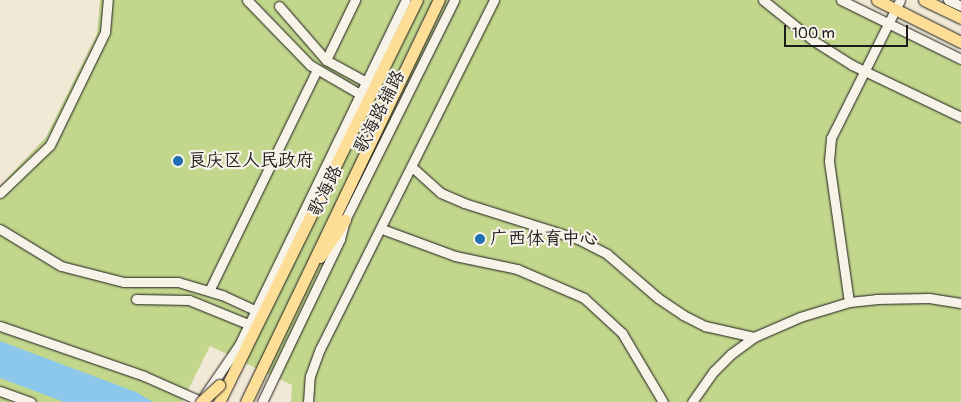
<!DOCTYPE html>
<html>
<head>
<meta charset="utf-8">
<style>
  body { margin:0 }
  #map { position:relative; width:961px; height:402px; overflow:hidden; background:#f2e8d6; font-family:Pangolin,"LXGW WenKai TC",sans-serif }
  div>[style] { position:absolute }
  .green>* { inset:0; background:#c2d68c }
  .water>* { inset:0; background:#8cc7ec }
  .roads { filter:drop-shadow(0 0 1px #1c1c1c) drop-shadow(0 0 1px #1c1c1c) }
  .minor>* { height:9px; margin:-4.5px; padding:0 4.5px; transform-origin:4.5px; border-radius:4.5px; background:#f7f3e8 }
  .major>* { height:11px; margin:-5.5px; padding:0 5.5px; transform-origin:5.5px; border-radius:5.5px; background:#fcde96 }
  .bridges { filter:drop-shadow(0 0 1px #1c1c1c) drop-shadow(0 0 1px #1c1c1c) }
  .major-bridge>* { height:11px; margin:-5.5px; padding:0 5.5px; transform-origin:5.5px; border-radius:5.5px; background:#fcde96 }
  .dots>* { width:14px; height:14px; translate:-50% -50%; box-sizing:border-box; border:2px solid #f7f3e8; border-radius:50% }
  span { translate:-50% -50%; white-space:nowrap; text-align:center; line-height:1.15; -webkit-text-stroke:4.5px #f7f3e8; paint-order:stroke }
  .street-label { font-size:18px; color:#1c1c1c }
  .poi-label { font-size:18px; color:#1c1c1c }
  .left { translate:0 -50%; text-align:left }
  .scale { position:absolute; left:784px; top:25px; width:124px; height:22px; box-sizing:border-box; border:2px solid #1c1c1c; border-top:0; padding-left:6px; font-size:15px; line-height:18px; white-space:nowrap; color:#1c1c1c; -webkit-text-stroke:4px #f7f3e8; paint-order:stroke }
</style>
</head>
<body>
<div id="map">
  <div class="green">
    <i style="clip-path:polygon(100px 0,836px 0,961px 65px,961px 402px,291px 402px,292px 385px,210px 346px,182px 402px,0 402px,0 186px,46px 137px,97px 34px)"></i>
  </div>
  <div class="water">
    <i style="clip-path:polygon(0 341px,136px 392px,153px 402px,64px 402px,0 378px)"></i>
  </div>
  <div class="roads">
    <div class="minor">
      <i style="left:247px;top:0;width:91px;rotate:45.9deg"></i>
      <i style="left:310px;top:65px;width:64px;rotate:30.2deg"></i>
      <i style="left:763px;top:0;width:65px;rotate:38.8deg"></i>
      <i style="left:814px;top:41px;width:45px;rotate:32.3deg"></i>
      <i style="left:852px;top:65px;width:121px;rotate:25.5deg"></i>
      <i style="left:841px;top:0;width:134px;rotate:26.2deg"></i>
      <i style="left:948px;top:0;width:14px;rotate:25deg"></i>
      <i style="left:279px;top:6px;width:72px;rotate:49deg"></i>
      <i style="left:326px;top:60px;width:50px;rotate:28.6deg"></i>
      <i style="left:326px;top:60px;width:67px;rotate:-64.2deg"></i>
      <i style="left:412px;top:167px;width:39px;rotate:42deg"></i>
      <i style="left:441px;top:193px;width:25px;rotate:23deg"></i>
      <i style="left:464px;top:203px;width:120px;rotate:17.5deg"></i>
      <i style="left:578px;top:239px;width:33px;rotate:27deg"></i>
      <i style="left:607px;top:254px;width:67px;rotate:40.8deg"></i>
      <i style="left:658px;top:298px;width:30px;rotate:34deg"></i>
      <i style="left:683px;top:315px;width:25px;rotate:27deg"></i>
      <i style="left:705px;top:326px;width:50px;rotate:12.7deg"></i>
      <i style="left:0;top:193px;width:69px;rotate:-43.8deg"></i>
      <i style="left:50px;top:145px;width:126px;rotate:-64deg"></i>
      <i style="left:105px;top:32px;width:32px;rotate:-85deg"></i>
      <i style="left:0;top:229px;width:71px;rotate:31.2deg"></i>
      <i style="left:61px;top:266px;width:65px;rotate:14.3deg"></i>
      <i style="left:124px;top:282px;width:54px"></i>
      <i style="left:178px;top:282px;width:46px;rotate:16.5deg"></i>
      <i style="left:222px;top:295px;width:43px;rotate:24.8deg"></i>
      <i style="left:382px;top:229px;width:78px;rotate:20.3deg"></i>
      <i style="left:455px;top:256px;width:63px;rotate:11.8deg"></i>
      <i style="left:517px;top:269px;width:73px;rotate:23.4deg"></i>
      <i style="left:584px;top:298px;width:52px;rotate:42.6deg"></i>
      <i style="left:622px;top:333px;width:80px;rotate:59.3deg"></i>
      <i style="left:209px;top:291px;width:246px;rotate:-64deg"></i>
      <i style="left:136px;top:299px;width:53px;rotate:1.1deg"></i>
      <i style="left:189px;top:300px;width:69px;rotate:22.1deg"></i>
      <i style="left:849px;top:302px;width:142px;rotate:-98.1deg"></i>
      <i style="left:829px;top:161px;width:23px;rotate:-85deg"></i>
      <i style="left:831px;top:138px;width:154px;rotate:-63.4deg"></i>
      <i style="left:0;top:326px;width:152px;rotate:19.1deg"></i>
      <i style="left:144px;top:376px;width:64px;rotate:23.8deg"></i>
      <i style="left:0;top:391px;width:33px;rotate:20deg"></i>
      <i style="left:204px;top:396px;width:62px;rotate:-55.5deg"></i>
      <i style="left:239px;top:345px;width:383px;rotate:-64.2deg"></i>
      <i style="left:262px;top:402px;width:181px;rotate:-64.4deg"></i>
      <i style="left:340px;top:239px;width:20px;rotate:-75deg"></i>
      <i style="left:345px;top:220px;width:246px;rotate:-63.6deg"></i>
      <i style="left:308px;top:402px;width:26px;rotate:-86deg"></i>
      <i style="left:310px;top:376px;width:29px;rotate:-70deg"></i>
      <i style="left:320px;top:349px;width:390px;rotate:-63.5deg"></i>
      <i style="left:692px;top:402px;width:38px;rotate:-55deg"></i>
      <i style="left:714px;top:371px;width:24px;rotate:-45deg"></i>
      <i style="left:731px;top:354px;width:29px;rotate:-36deg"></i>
      <i style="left:754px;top:337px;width:50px;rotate:-23.5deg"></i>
      <i style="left:800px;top:317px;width:51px;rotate:-17deg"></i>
      <i style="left:849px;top:302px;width:27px;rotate:-6deg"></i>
      <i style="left:876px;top:299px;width:53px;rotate:-1.1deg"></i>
      <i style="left:929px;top:298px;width:32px;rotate:9deg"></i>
    </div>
    <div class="major">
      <i style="left:877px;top:0;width:94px;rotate:26.6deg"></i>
      <i style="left:924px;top:0;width:41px;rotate:25.9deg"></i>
      <i style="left:320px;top:257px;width:45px;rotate:-56deg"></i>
      <i style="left:219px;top:402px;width:448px;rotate:-63.8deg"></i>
      <i style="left:246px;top:402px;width:446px;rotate:-64.4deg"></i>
    </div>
  </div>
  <div class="bridges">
    <div class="major-bridge">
      <i style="left:201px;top:402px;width:25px;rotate:-43deg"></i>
    </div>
  </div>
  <div class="dots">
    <i style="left:178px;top:161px;background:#1f6fb2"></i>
    <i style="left:480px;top:239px;background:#1f6fb2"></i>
  </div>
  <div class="street-label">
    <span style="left:380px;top:112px;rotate:-63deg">歌海路辅路</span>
    <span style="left:326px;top:191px;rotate:-64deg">歌海路</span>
  </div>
  <div class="poi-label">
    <span class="left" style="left:188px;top:161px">良庆区人民政府</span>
    <span class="left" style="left:490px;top:239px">广西体育中心</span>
  </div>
  <div class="scale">100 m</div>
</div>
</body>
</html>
